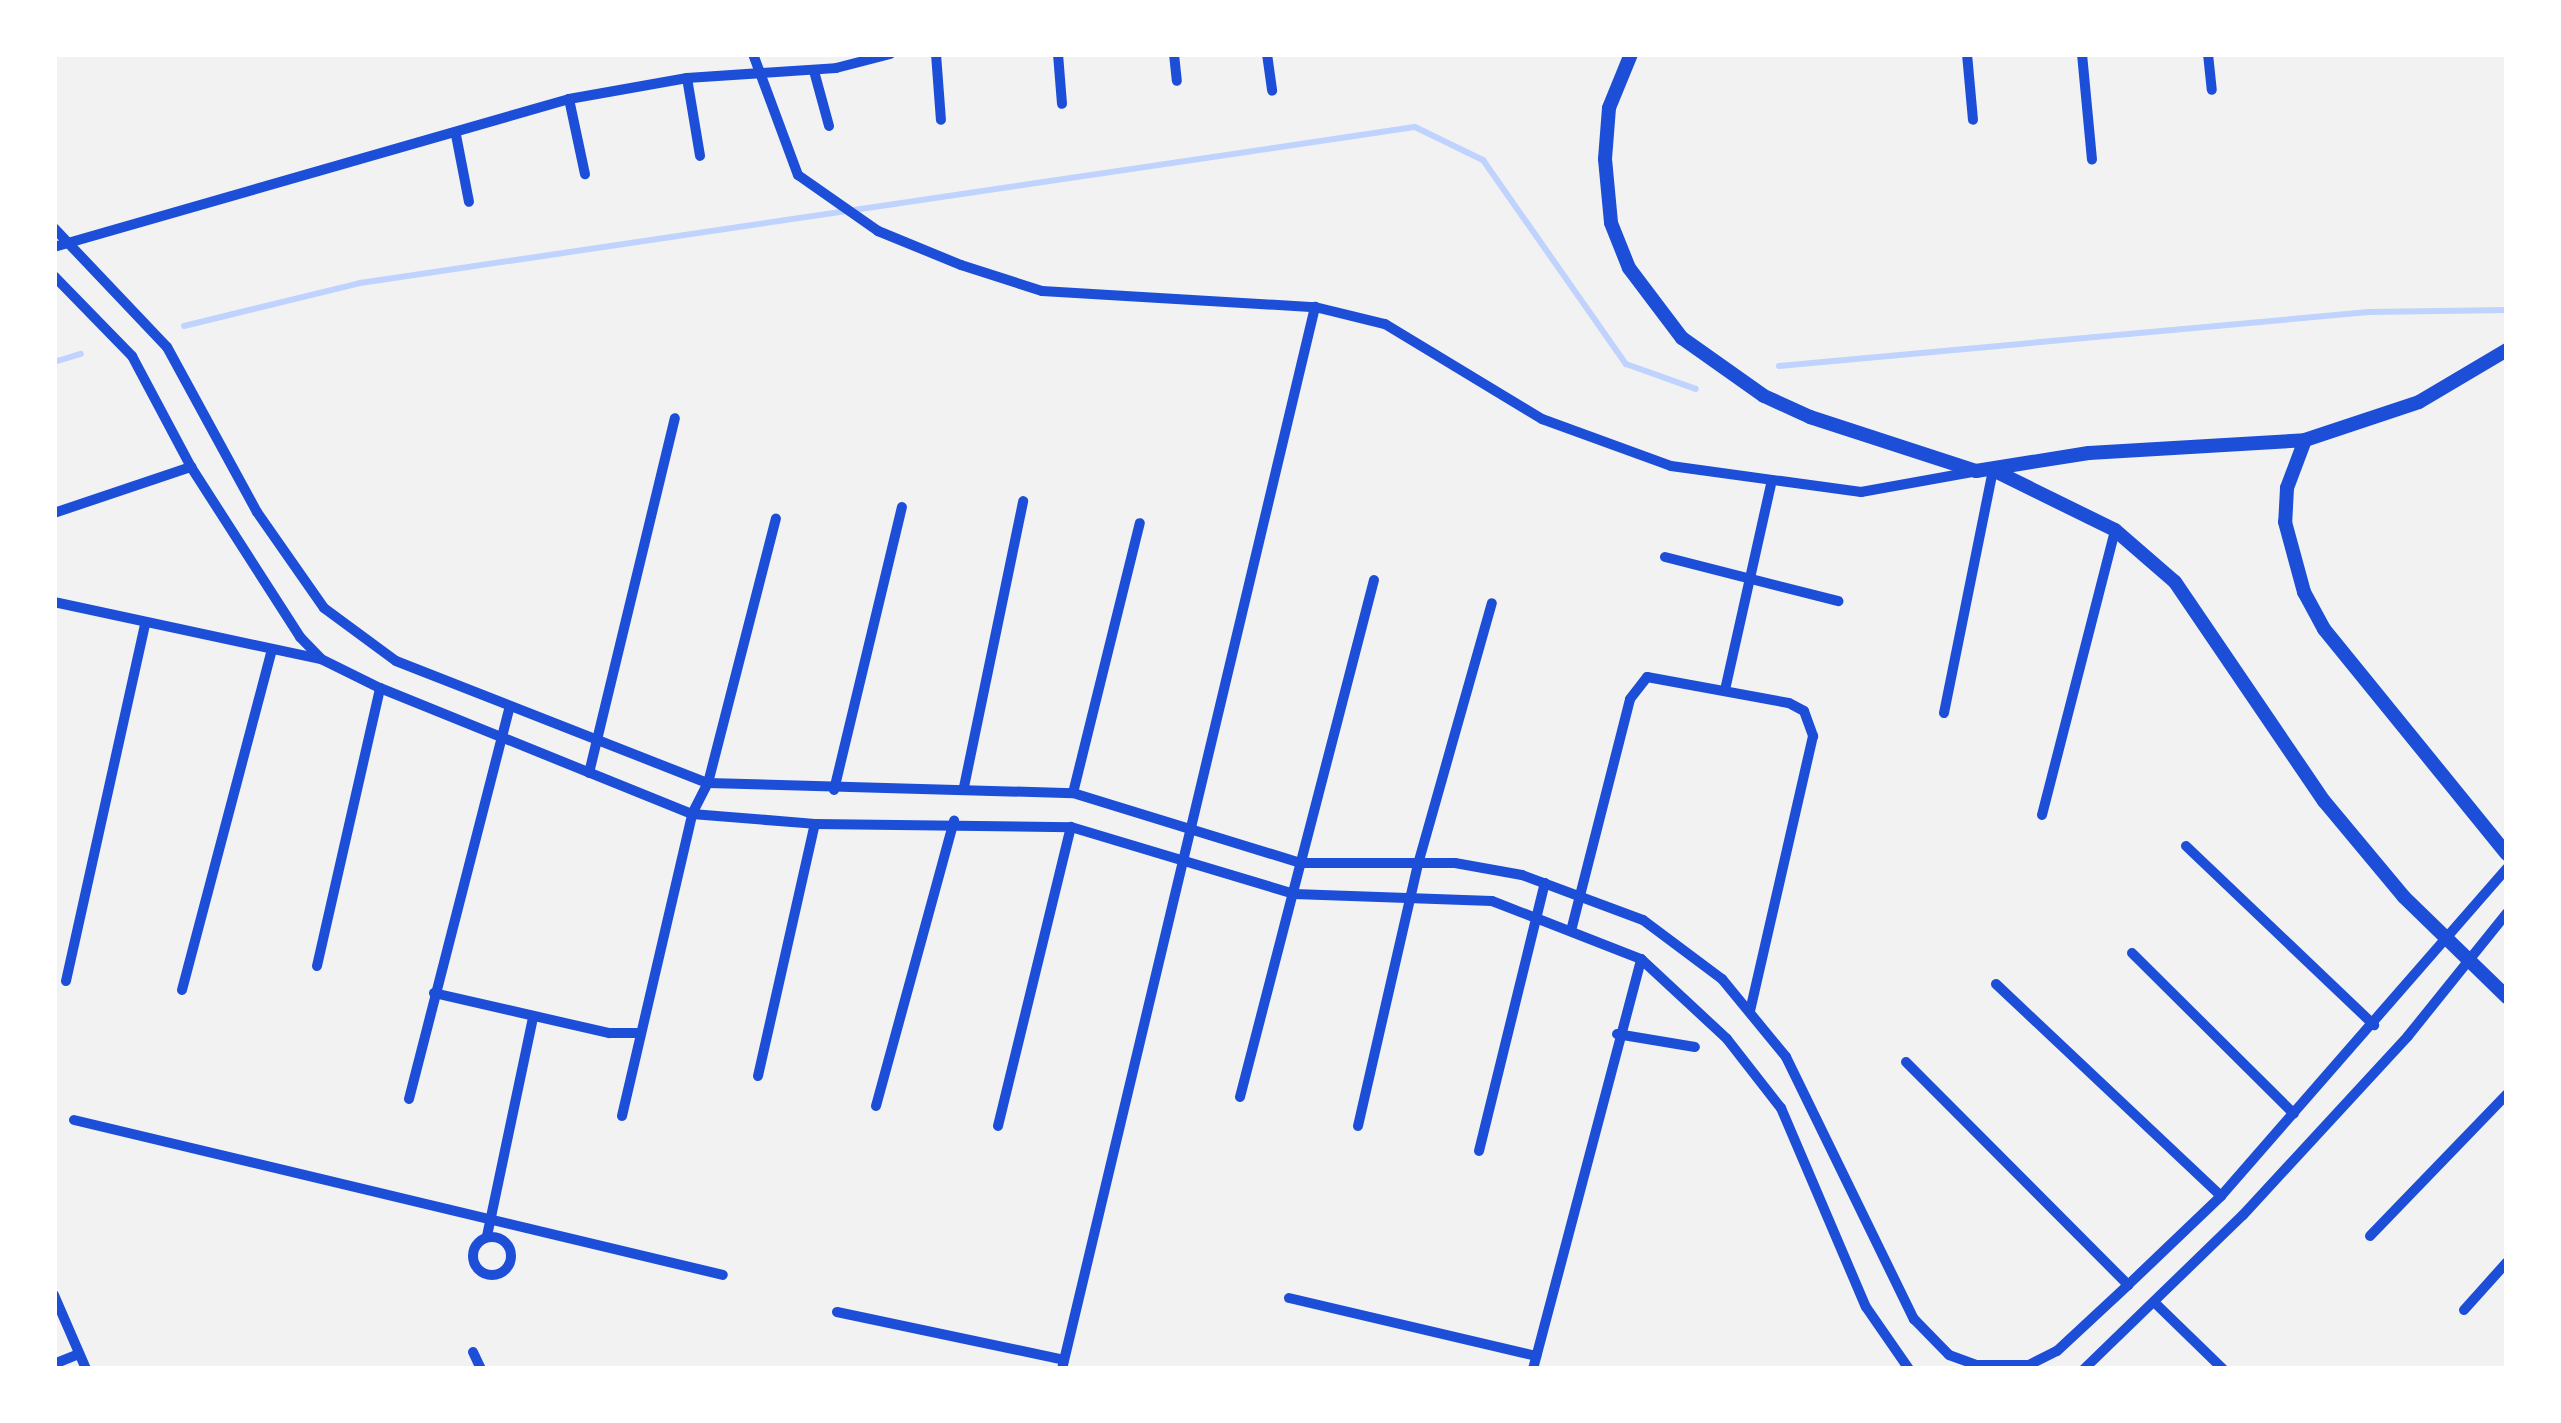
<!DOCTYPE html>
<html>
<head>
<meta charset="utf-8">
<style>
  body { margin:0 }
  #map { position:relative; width:2561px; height:1423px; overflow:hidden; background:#f2f2f2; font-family:"Crimson Pro",serif }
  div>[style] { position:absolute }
  .stream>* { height:6px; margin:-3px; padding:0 3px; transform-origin:3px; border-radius:3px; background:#bfd3fe }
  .path>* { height:3px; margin:-1.5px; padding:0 1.5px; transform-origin:1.5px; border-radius:1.5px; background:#1d4ed8 }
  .minor>* { height:10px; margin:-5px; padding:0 5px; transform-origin:5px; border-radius:5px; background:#1d4ed8 }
  .minor>.ring { margin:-5px; padding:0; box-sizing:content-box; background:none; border:10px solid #1d4ed8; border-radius:50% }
  .tertiary>* { height:14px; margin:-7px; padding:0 7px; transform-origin:7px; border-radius:7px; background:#1d4ed8 }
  span { translate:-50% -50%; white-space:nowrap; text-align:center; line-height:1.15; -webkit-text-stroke:12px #fff; paint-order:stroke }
  .frame { position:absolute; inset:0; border:57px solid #fff; pointer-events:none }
</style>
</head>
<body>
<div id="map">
  <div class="stream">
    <i style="left:184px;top:326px;width:181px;rotate:-13.7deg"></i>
    <i style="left:360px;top:283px;width:1066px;rotate:-8.41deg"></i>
    <i style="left:1415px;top:127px;width:76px;rotate:25.9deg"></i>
    <i style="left:1483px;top:160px;width:249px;rotate:55deg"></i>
    <i style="left:1626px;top:364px;width:74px;rotate:19.7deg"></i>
    <i style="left:54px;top:362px;width:28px;rotate:-17deg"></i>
    <i style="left:1779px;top:366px;width:592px;rotate:-5.23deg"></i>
    <i style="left:2369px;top:312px;width:138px;rotate:-0.8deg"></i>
  </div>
  <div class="path">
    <i style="left:2507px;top:944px;width:18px;rotate:90deg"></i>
  </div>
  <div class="minor">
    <i style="left:753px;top:54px;width:129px;rotate:69.6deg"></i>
    <i style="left:798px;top:175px;width:98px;rotate:35deg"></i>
    <i style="left:878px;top:231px;width:90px;rotate:22.3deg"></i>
    <i style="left:961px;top:265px;width:85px;rotate:17.8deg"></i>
    <i style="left:1042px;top:291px;width:273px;rotate:3.4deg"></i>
    <i style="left:1315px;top:307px;width:72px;rotate:13.7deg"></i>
    <i style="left:1385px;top:324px;width:184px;rotate:31.2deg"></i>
    <i style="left:1542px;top:419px;width:137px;rotate:20deg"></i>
    <i style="left:1671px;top:466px;width:192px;rotate:7.8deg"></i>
    <i style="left:1861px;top:492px;width:113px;rotate:-10.2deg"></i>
    <i style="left:936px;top:54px;width:66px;rotate:85.7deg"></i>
    <i style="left:1058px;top:54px;width:50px;rotate:85.4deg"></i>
    <i style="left:1174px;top:54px;width:27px;rotate:84deg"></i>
    <i style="left:1267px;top:54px;width:37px;rotate:82deg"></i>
    <i style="left:1967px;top:54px;width:66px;rotate:84.8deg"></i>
    <i style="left:2082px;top:54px;width:106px;rotate:84.6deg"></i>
    <i style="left:2208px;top:54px;width:36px;rotate:84deg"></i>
    <i style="left:814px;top:71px;width:57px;rotate:74.7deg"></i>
    <i style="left:687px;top:78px;width:79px;rotate:80.5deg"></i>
    <i style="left:569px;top:99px;width:77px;rotate:78deg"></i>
    <i style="left:456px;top:135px;width:68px;rotate:79deg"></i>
    <i style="left:54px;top:228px;width:164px;rotate:46.5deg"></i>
    <i style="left:167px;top:347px;width:188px;rotate:61.4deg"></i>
    <i style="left:257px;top:512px;width:117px;rotate:55.1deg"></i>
    <i style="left:324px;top:608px;width:89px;rotate:36.4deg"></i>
    <i style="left:396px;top:661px;width:335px;rotate:21.4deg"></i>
    <i style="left:708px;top:783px;width:365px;rotate:1.6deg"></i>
    <i style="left:1073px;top:793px;width:239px;rotate:17.1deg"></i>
    <i style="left:1301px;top:863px;width:154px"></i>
    <i style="left:1455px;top:863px;width:68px;rotate:10.2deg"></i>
    <i style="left:1522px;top:875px;width:129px;rotate:20.4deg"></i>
    <i style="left:1643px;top:920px;width:99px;rotate:36.8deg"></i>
    <i style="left:1722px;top:979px;width:101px;rotate:50.6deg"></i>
    <i style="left:1786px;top:1057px;width:292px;rotate:64deg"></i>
    <i style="left:1914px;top:1319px;width:50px;rotate:45.8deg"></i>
    <i style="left:1949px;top:1355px;width:29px;rotate:20deg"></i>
    <i style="left:1976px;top:1365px;width:53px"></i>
    <i style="left:2029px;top:1365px;width:31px;rotate:-27deg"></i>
    <i style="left:2057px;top:1351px;width:97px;rotate:-42.9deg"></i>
    <i style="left:2128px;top:1285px;width:129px;rotate:-43.7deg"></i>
    <i style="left:2221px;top:1196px;width:435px;rotate:-48.9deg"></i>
    <i style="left:54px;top:247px;width:536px;rotate:-16.03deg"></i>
    <i style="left:569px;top:99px;width:120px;rotate:-10.1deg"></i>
    <i style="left:687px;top:78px;width:149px;rotate:-3.8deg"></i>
    <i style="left:836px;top:68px;width:56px;rotate:-14.5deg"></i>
    <i style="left:54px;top:276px;width:112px;rotate:45.7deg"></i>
    <i style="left:132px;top:356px;width:126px;rotate:62deg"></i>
    <i style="left:191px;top:467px;width:202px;rotate:57.3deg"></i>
    <i style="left:300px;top:637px;width:30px;rotate:46deg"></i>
    <i style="left:321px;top:659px;width:66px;rotate:26.2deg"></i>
    <i style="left:380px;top:688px;width:336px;rotate:22deg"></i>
    <i style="left:692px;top:814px;width:123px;rotate:4.6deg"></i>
    <i style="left:815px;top:824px;width:256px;rotate:0.7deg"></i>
    <i style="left:1071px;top:827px;width:233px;rotate:16.7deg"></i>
    <i style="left:1294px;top:894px;width:198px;rotate:2deg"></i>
    <i style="left:1492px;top:901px;width:160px;rotate:21.3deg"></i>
    <i style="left:1641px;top:959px;width:117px;rotate:42.9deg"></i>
    <i style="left:1727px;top:1039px;width:88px;rotate:52deg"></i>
    <i style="left:1781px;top:1108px;width:216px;rotate:66.9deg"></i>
    <i style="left:1866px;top:1307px;width:75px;rotate:55.3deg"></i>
    <i style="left:54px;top:513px;width:145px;rotate:-18.6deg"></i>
    <i style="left:1665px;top:557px;width:179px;rotate:14.3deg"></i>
    <i style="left:54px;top:602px;width:273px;rotate:12.1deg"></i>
    <i style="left:1725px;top:690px;width:210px;rotate:-77.4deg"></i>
    <i style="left:1944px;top:713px;width:248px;rotate:-78.6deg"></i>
    <i style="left:589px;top:773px;width:365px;rotate:-76.4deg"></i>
    <i style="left:964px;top:787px;width:292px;rotate:-78.3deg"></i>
    <i style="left:834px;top:790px;width:291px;rotate:-76.5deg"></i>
    <i style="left:1073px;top:793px;width:278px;rotate:-76.1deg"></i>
    <i style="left:2042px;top:815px;width:294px;rotate:-75.6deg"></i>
    <i style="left:2186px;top:846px;width:260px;rotate:43.6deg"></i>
    <i style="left:1572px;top:927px;width:235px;rotate:-75.7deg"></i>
    <i style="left:1630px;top:699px;width:28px;rotate:-52deg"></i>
    <i style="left:1647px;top:677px;width:144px;rotate:10.4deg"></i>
    <i style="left:1789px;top:703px;width:17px;rotate:28deg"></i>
    <i style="left:1804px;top:711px;width:27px;rotate:70deg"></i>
    <i style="left:1813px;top:736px;width:281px;rotate:102.9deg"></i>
    <i style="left:2132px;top:953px;width:228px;rotate:44.8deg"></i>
    <i style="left:317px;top:966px;width:285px;rotate:-77.2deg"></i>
    <i style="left:66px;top:981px;width:364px;rotate:-77.5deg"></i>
    <i style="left:1996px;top:984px;width:309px;rotate:43.3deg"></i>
    <i style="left:182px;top:990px;width:350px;rotate:-75.2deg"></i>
    <i style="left:434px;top:993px;width:180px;rotate:12.9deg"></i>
    <i style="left:609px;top:1033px;width:28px"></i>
    <i style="left:1617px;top:1034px;width:79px;rotate:9.5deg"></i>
    <i style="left:1906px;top:1062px;width:315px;rotate:45.1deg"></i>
    <i style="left:758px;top:1076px;width:258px;rotate:-77.3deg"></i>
    <i style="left:1240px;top:1097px;width:534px;rotate:-75.47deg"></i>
    <i style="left:409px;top:1099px;width:405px;rotate:-75.6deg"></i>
    <i style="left:876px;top:1106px;width:296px;rotate:-74.7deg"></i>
    <i style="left:622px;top:1116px;width:310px;rotate:-76.9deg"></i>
    <i style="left:692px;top:814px;width:35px;rotate:-63deg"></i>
    <i style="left:708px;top:783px;width:273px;rotate:-75.6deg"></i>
    <i style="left:74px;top:1120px;width:667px;rotate:13.43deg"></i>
    <i style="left:998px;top:1126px;width:308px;rotate:-76.3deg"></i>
    <i style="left:1358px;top:1126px;width:269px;rotate:-77.1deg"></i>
    <i style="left:1418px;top:864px;width:271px;rotate:-74.2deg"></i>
    <i style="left:1479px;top:1151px;width:276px;rotate:-76.2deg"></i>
    <i style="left:487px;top:1236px;width:224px;rotate:-78.1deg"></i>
    <i style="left:2370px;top:1236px;width:197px;rotate:-46deg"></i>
    <i class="ring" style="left:473px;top:1237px;width:28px;height:28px"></i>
    <i style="left:54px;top:1295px;width:81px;rotate:66.6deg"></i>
    <i style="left:1289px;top:1298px;width:254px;rotate:13.2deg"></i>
    <i style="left:2154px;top:1302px;width:96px;rotate:44.2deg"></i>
    <i style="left:2464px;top:1310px;width:64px;rotate:-48.1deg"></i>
    <i style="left:837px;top:1312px;width:232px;rotate:11.9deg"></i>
    <i style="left:473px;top:1352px;width:19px;rotate:65deg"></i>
    <i style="left:54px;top:1364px;width:27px;rotate:-22deg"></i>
    <i style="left:1062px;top:1369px;width:1092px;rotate:-76.6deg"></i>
    <i style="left:1533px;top:1369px;width:424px;rotate:-75.2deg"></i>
    <i style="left:2084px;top:1369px;width:221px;rotate:-44.1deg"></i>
    <i style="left:2243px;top:1215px;width:243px;rotate:-47.3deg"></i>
    <i style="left:2408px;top:1036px;width:158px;rotate:-51.2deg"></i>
  </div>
  <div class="tertiary">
    <i style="left:1631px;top:54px;width:58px;rotate:112.2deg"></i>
    <i style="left:1609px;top:108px;width:51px;rotate:94.5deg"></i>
    <i style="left:1605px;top:159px;width:64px;rotate:84.6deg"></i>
    <i style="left:1611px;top:223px;width:48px;rotate:68.2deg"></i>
    <i style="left:1629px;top:268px;width:88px;rotate:52.9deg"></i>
    <i style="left:1682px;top:338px;width:100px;rotate:35.3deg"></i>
    <i style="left:1764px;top:396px;width:51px;rotate:24.5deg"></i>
    <i style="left:1810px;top:417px;width:175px;rotate:18deg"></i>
    <i style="left:1976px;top:471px;width:114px;rotate:-9.1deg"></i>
    <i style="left:2089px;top:453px;width:216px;rotate:-3.4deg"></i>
    <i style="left:2305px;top:440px;width:120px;rotate:-18.4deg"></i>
    <i style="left:2419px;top:402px;width:102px;rotate:-30.6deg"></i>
    <i style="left:2305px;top:440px;width:51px;rotate:110.6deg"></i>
    <i style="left:2287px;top:488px;width:34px;rotate:93deg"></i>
    <i style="left:2285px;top:522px;width:73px;rotate:74.8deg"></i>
    <i style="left:2304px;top:592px;width:42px;rotate:61.6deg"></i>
    <i style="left:2324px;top:629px;width:290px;rotate:50.9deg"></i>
    <i style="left:1993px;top:470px;width:136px;rotate:26.2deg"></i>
    <i style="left:2115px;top:530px;width:79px;rotate:40.9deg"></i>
    <i style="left:2175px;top:582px;width:265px;rotate:55.8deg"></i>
    <i style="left:2324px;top:801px;width:125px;rotate:50.2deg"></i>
    <i style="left:2404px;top:897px;width:144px;rotate:44.2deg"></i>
  </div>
  <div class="frame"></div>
</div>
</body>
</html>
